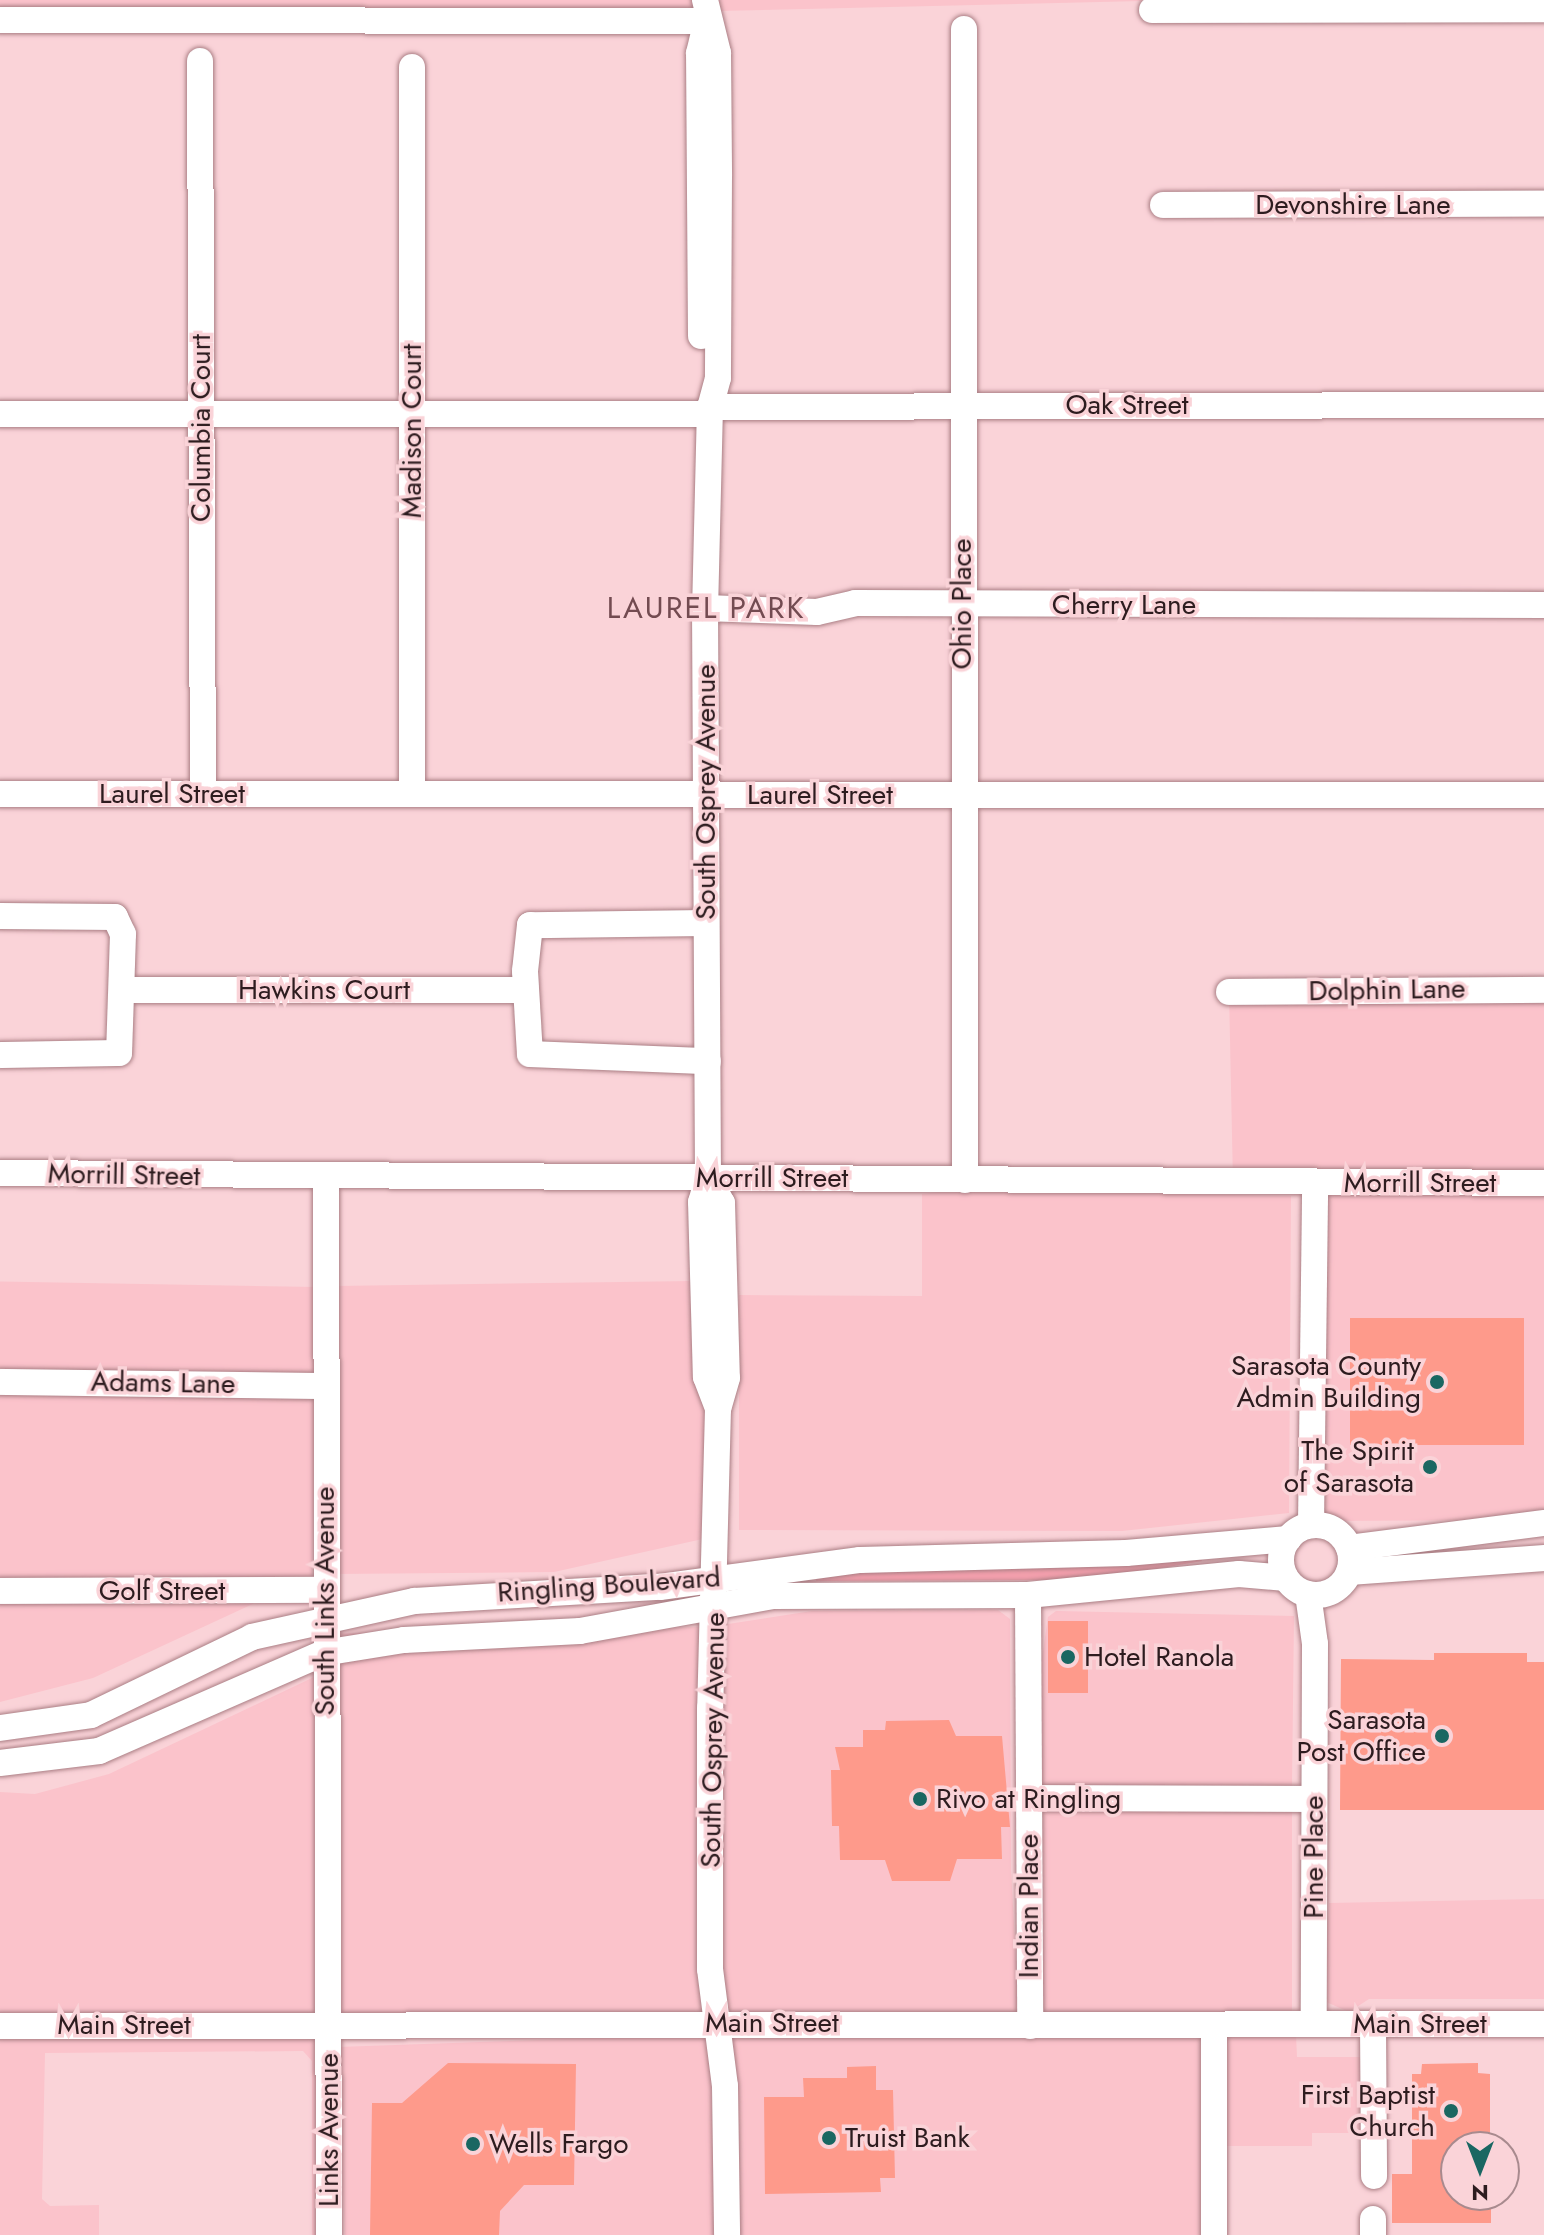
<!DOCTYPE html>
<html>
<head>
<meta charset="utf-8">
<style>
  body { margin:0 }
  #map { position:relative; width:1544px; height:2235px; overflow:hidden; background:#fad3d8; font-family:Jost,sans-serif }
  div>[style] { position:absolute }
  .built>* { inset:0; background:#fbc3cb; transform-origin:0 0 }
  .green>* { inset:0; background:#f4a0ad }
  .building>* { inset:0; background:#fe9a8b; transform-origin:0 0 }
  .roads { filter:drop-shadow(0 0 2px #aa7e84) drop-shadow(0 0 2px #aa7e84) }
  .minor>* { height:26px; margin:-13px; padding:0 13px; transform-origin:13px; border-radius:13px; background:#fff }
  .minor>.ring { margin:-13px; padding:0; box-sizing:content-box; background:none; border:26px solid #fff; border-radius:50% }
  .dots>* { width:22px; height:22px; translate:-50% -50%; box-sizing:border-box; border:4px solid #fad3d8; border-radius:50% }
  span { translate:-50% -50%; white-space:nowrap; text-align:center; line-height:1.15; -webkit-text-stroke:7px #fad3d8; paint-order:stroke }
  .street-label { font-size:28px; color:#2d1c1f }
  .poi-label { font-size:28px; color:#2d1c1f }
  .right { translate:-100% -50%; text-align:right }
  .left { translate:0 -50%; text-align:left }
  .neighbourhood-label { font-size:30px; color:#734b51; letter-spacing:2px }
  .north { position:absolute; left:1440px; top:2131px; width:80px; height:80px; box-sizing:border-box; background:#fad3d8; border:2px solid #a88a8e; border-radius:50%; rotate:180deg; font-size:22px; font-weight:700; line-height:32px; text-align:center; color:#2d1c1f }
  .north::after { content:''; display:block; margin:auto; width:28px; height:36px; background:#1a6762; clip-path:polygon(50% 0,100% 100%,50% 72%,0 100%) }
</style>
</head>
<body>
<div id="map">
  <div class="built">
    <i style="clip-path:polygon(0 0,695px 0,696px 10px,0 8px)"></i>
    <i style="clip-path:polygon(715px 0,1142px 0,1142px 1px,717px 11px)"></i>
    <i style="clip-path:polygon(1229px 992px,1544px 993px,1544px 1520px,1315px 1521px,1315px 1183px,1233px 1182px)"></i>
    <i style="clip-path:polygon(955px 1190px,1291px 1196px,1289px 1513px,1122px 1531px,739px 1530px,739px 1295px,922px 1296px,922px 1194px)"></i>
    <i style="clip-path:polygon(694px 1281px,708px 1410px,707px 1538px,554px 1572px,334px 1574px,336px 1286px)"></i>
    <i style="left:316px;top:1287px;width:88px;height:316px;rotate:91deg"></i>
    <i style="left:0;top:1393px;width:315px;height:186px;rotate:1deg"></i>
    <i style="clip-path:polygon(0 1602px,257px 1602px,93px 1678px,0 1702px)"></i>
    <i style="clip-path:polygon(998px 1610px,1010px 1619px,1011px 1870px,1019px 2015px,726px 2012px,720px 1968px,722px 1625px,812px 1611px)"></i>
    <i style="clip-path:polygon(1056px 1611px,1294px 1616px,1292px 1788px,1038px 1787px,1037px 1692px,1048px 1617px)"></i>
    <i style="left:702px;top:1627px;width:385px;height:372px;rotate:89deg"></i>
    <i style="clip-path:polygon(314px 1677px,318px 2013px,0 2014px,0 1792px,35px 1794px,109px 1774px)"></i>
    <i style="left:1039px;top:1810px;width:253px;height:205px"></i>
    <i style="clip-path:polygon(1544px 1899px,1544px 1999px,1369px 1999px,1349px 2012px,1324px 2001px,1329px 1903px)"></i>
    <i style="left:709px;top:2034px;width:201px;height:371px;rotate:88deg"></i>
    <i style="left:729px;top:2034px;width:474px;height:201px"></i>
    <i style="clip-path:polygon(1296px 2035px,1297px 2057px,1363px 2057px,1364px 2133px,1312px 2133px,1312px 2146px,1227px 2146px,1223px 2036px)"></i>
    <i style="clip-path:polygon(318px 2036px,319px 2235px,312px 2235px,312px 2061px,303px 2051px,45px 2053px,42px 2199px,50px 2206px,99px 2205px,99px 2235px,0 2235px,0 2037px)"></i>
  </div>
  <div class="green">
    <i style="clip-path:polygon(1199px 1551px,1202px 1561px,1094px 1580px,816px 1581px,816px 1576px,916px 1563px)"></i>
  </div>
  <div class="building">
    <i style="left:1350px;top:1318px;width:174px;height:127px"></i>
    <i style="left:1048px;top:1621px;width:40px;height:72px"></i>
    <i style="clip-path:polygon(1434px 1653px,1527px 1653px,1527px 1662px,1544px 1662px,1544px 1810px,1340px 1810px,1341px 1659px,1434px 1660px)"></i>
    <i style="clip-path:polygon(949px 1720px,956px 1736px,1002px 1736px,1010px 1827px,1001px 1827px,1002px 1859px,957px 1859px,950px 1881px,892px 1881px,885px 1860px,840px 1860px,839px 1826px,832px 1826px,831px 1770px,840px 1770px,835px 1747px,863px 1747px,863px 1730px,885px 1730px,886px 1721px)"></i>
    <i style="clip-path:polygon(448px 2063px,576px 2064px,574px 2185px,524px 2185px,500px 2211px,499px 2235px,370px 2235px,372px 2103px,402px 2103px)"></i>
    <i style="clip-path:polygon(1478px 2063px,1478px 2073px,1490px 2074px,1490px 2147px,1456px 2147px,1456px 2195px,1491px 2195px,1491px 2223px,1392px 2223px,1392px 2174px,1412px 2174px,1412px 2074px,1421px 2074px,1422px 2064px)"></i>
    <i style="clip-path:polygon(876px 2066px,876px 2090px,893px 2090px,895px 2178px,880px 2178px,881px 2192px,765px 2194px,764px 2097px,804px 2097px,803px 2078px,847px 2078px,847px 2067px)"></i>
  </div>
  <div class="roads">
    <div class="minor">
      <i style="left:705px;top:0;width:55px;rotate:76.2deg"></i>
      <i style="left:718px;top:53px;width:123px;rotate:89.5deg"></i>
      <i style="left:719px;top:176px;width:202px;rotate:90.3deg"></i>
      <i style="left:718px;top:378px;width:30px;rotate:105deg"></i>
      <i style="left:710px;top:407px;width:199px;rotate:91.4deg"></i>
      <i style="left:705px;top:606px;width:572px;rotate:89.7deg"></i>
      <i style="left:708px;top:1178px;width:25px;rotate:106deg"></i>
      <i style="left:701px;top:1202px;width:175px;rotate:88.4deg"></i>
      <i style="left:706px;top:1377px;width:34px;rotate:69deg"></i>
      <i style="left:1152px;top:10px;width:392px;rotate:-0.1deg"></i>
      <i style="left:0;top:20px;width:707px;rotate:0.08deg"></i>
      <i style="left:964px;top:29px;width:1151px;rotate:89.95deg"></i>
      <i style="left:200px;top:61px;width:733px;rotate:89.77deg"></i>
      <i style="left:1163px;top:205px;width:381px;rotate:-0.2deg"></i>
      <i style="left:701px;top:336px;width:283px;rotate:-90.4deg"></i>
      <i style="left:699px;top:53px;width:33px;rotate:-76deg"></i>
      <i style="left:710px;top:407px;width:834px;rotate:-0.14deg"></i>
      <i style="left:0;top:414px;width:710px"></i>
      <i style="left:705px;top:608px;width:112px;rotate:2deg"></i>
      <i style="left:817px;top:612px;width:39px;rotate:-13deg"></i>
      <i style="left:855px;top:603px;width:689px;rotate:0.17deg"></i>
      <i style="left:0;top:794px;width:1544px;rotate:0.04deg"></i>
      <i style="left:412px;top:794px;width:727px;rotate:-90deg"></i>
      <i style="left:0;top:916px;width:115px;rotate:0.5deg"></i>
      <i style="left:115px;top:917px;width:19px;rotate:65deg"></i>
      <i style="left:123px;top:934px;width:119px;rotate:91.9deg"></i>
      <i style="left:119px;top:1053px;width:119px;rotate:179deg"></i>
      <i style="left:706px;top:923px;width:176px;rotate:179.3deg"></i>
      <i style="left:530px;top:925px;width:46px;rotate:96.2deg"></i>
      <i style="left:525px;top:971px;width:83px;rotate:86.6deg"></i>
      <i style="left:530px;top:1054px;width:178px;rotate:2.3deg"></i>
      <i style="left:123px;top:990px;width:402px"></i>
      <i style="left:1229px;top:992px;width:315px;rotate:-0.4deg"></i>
      <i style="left:0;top:1173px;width:1544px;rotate:0.37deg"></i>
      <i style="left:326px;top:1177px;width:1058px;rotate:89.84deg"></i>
      <i style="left:708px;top:1178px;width:29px;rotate:61deg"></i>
      <i style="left:722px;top:1203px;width:175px;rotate:88.4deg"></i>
      <i style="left:727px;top:1378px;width:32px;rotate:106deg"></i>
      <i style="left:718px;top:1409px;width:299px;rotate:91.5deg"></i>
      <i style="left:710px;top:1708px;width:261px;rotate:90deg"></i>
      <i style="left:710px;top:1969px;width:118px;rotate:82.7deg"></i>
      <i style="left:725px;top:2086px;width:149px;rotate:89.2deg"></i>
      <i style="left:0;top:1382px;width:325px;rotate:0.7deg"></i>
      <i style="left:1311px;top:1525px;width:342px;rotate:-89.3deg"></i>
      <i class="ring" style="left:1281px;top:1525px;width:44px;height:44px"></i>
      <i style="left:1349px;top:1548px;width:197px;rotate:-7.3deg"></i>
      <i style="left:1349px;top:1572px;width:196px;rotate:-4.1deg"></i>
      <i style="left:0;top:1591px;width:324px;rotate:-0.2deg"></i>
      <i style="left:1308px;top:1594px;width:50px;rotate:82deg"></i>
      <i style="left:1315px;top:1644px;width:380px;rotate:90.2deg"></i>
      <i style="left:1028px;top:1595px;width:431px;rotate:89.7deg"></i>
      <i style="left:0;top:1728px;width:92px;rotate:-8.1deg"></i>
      <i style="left:91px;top:1715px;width:179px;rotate:-25.8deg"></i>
      <i style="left:252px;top:1637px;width:166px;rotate:-12.5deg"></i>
      <i style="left:414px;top:1601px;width:246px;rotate:-3.3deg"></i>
      <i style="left:660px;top:1587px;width:202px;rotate:-7.7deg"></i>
      <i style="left:860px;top:1560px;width:266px;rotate:-1.5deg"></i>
      <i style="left:1126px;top:1553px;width:163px;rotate:-4.9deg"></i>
      <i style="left:0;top:1763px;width:100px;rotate:-6.9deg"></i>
      <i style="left:99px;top:1751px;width:244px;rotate:-23.6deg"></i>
      <i style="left:323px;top:1653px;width:82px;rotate:-9.1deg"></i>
      <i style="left:404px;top:1640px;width:176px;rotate:-2.9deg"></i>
      <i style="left:580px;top:1631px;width:195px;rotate:-10.3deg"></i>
      <i style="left:772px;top:1596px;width:256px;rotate:-0.2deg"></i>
      <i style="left:1028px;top:1595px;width:212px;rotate:-5.7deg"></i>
      <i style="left:1239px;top:1574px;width:47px;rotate:4.9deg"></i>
      <i style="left:1029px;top:1798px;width:285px;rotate:0.2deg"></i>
      <i style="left:1373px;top:2024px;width:152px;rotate:89.6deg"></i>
      <i style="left:1214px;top:2025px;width:210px;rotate:90deg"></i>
      <i style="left:0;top:2026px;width:1544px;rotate:-0.07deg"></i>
      <i style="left:1373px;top:2219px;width:16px;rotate:90deg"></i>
    </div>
  </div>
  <div class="dots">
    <i style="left:1437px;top:1382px;background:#1a6762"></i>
    <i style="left:1430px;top:1467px;background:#1a6762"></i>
    <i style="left:1068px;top:1657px;background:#1a6762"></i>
    <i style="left:1442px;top:1736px;background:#1a6762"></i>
    <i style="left:920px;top:1799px;background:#1a6762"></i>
    <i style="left:1451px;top:2111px;background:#1a6762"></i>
    <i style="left:829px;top:2138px;background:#1a6762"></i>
    <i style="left:473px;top:2144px;background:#1a6762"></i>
  </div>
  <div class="street-label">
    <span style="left:1353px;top:205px">Devonshire Lane</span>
    <span style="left:1127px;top:405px">Oak Street</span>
    <span style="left:201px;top:428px;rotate:-90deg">Columbia Court</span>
    <span style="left:412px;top:431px;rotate:-90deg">Madison Court</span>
    <span style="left:962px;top:604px;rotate:-90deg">Ohio Place</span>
    <span style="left:1124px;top:605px">Cherry Lane</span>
    <span style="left:706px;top:792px;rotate:-90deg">South Osprey Avenue</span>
    <span style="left:172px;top:794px">Laurel Street</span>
    <span style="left:820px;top:795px">Laurel Street</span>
    <span style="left:324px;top:990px">Hawkins Court</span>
    <span style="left:1387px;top:990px;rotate:-1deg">Dolphin Lane</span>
    <span style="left:124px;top:1175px;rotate:1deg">Morrill Street</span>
    <span style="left:772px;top:1178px">Morrill Street</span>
    <span style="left:1420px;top:1183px">Morrill Street</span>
    <span style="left:163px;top:1383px;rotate:1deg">Adams Lane</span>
    <span style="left:609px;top:1585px;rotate:-4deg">Ringling Boulevard</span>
    <span style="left:162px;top:1591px">Golf Street</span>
    <span style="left:325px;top:1601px;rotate:-90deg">South Links Avenue</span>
    <span style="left:713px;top:1740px;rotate:-89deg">South Osprey Avenue</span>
    <span style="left:1314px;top:1857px;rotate:-90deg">Pine Place</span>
    <span style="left:1029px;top:1906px;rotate:-90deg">Indian Place</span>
    <span style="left:772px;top:2023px">Main Street</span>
    <span style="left:1420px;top:2024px">Main Street</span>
    <span style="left:124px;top:2025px">Main Street</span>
    <span style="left:329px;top:2130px;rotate:-90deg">Links Avenue</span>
  </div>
  <div class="poi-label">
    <span class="right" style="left:1421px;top:1382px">Sarasota County<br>Admin Building</span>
    <span class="right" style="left:1414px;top:1467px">The Spirit<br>of Sarasota</span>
    <span class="left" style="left:1084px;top:1657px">Hotel Ranola</span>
    <span class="right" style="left:1426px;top:1736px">Sarasota<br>Post Office</span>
    <span class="left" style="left:936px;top:1799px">Rivo at Ringling</span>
    <span class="right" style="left:1435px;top:2111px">First Baptist<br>Church</span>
    <span class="left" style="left:845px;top:2138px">Truist Bank</span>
    <span class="left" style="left:489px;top:2144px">Wells Fargo</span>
  </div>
  <div class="neighbourhood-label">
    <span style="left:706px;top:608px">LAUREL PARK</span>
  </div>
  <div class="north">N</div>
</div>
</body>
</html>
